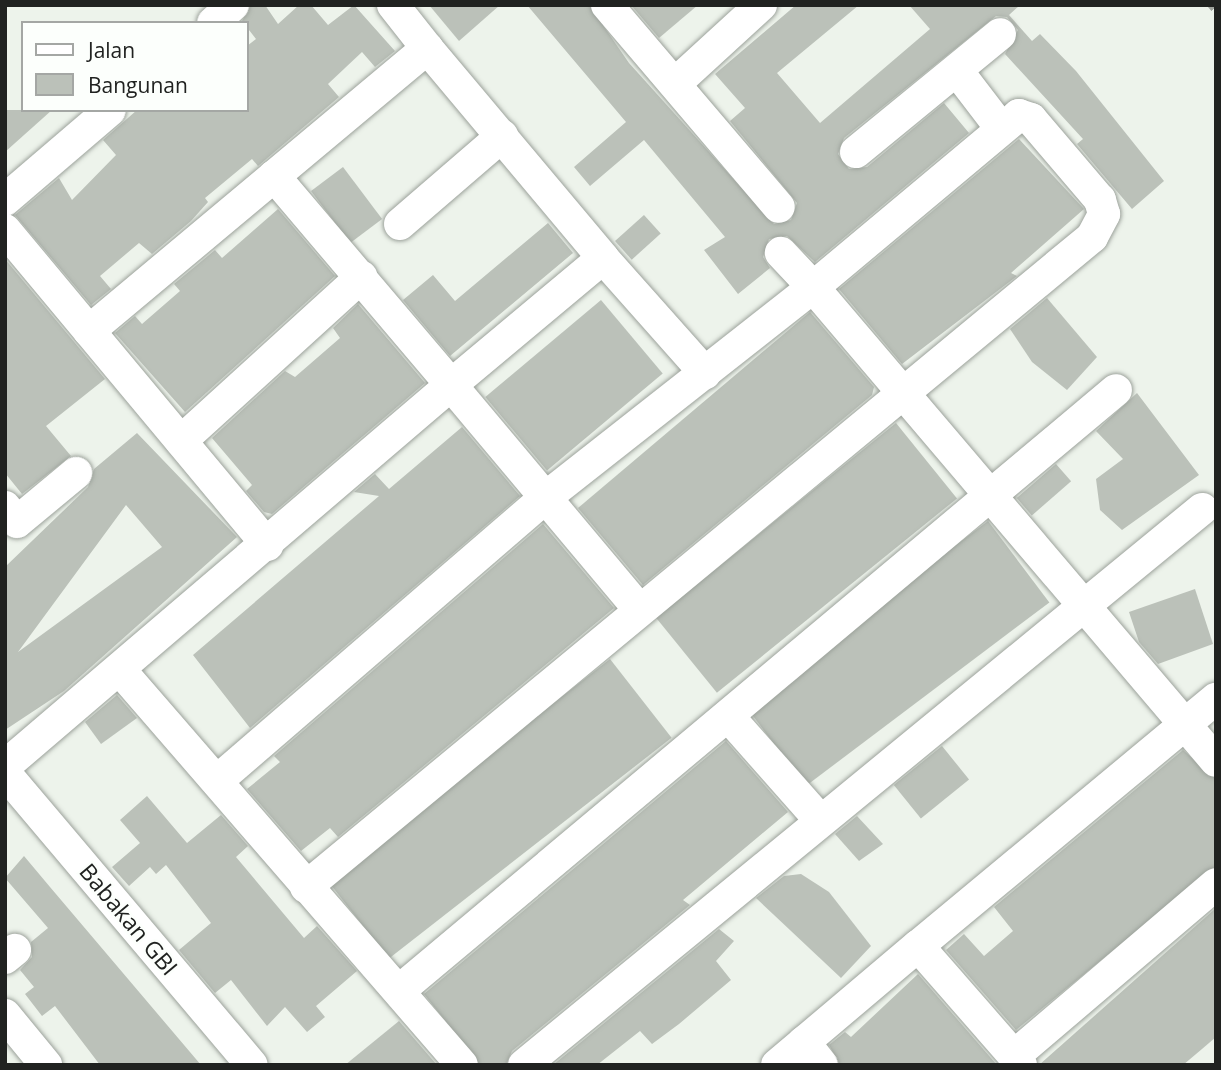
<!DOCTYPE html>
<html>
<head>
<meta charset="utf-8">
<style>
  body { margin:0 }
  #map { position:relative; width:1221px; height:1070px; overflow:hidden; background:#edf3eb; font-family:"Open Sans",sans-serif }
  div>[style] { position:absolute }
  .building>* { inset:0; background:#bbc1b9; transform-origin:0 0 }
  .path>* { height:4.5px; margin-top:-2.25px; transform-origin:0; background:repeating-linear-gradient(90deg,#a0a49e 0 5px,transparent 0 10px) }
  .roads { filter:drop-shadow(0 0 2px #9ca29b) drop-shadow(0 0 2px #9ca29b) }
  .minor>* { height:32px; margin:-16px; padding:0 16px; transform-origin:16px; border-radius:16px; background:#fff }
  span { translate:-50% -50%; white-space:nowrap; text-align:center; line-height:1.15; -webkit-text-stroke:5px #fcfffc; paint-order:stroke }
  .street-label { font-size:23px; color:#202220 }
  .frame { position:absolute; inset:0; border:7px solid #202220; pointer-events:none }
  .legend { position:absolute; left:21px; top:21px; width:228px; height:91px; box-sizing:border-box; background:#fcfffc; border:2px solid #a4a7a4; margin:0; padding:9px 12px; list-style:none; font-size:21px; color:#202220 }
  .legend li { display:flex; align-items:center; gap:14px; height:35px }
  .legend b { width:35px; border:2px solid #a4a7a4 }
</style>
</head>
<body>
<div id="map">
  <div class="building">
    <i style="clip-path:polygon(251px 5px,265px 5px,278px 24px,299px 5px,311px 5px,328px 25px,354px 5px,395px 51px,375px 67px,362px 52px,328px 84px,339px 97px,258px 166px,252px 159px,205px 198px,208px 202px,191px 221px,152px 254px,139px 243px,100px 276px,111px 289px,91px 305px,15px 215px,59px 178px,72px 200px,116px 155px,103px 140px,137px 110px,247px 110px,247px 46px,256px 39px,242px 21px)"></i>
    <i style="clip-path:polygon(429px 5px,500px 5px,459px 41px)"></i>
    <i style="clip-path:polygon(527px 5px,589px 5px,629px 63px,774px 224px,791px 220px,797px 203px,730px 121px,745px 108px,715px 74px,796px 5px,859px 5px,777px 73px,820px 123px,930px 29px,909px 5px,1020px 5px,1009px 15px,1032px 41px,1040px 34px,1076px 71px,1164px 181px,1132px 209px,1077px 144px,1083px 139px,1005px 54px,1018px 30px,1007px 17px,996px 16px,844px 138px,838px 154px,849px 169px,867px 167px,944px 103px,969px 133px,815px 262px,787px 236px,769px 239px,763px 257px,770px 268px,738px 294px,704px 250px,725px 237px,644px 140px,590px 186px,574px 167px,626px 122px)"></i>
    <i style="clip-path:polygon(631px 5px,698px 5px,659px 38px)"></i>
    <i style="clip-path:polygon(5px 110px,52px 110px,5px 152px)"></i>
    <i style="clip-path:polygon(1019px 139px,1084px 209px,1011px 273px,1017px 276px,902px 364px,839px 289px)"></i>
    <i style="left:343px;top:167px;width:65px;height:40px;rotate:53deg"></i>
    <i style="clip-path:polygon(278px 209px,335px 276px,185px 412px,115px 333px,135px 316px,142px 324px,180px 291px,174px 284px,215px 250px,222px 258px)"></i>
    <i style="left:644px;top:215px;width:25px;height:39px;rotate:48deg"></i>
    <i style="clip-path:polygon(548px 223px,573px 253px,450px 356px,403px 300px,433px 275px,455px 301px)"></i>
    <i style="clip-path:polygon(5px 259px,105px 379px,46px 426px,71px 456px,22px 494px,5px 473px)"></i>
    <i style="clip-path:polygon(1047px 298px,1097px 357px,1067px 390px,1032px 362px,1010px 329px)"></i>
    <i style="left:601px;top:300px;width:96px;height:151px;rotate:50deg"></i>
    <i style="clip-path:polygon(358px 304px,425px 383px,272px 514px,264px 512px,246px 491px,252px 485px,212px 438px,285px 371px,295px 377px,340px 338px,333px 328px)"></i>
    <i style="clip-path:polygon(810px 312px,874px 387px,872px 395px,643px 585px,578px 508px)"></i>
    <i style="clip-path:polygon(1137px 393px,1199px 475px,1122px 530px,1100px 510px,1096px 479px,1123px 459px,1096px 431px)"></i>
    <i style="left:896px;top:423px;width:97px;height:309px;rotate:51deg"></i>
    <i style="clip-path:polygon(462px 427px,520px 496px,250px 728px,193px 655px,379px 496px,354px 492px,375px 474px,389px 489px)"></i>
    <i style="clip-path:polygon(evenodd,137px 433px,237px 537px,64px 691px,5px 730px,5px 567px,88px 487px,94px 469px,137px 433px,126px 505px,162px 547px,18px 652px,126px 505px)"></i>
    <i style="left:1056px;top:464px;width:23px;height:52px;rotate:49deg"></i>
    <i style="left:988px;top:521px;width:102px;height:305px;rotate:53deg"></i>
    <i style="clip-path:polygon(543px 524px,614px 608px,338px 837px,330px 828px,301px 851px,247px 789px,280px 762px,274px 756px)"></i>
    <i style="clip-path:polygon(1195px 589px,1213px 644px,1158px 664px,1139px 642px,1129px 612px)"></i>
    <i style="left:610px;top:659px;width:100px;height:359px;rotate:52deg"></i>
    <i style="clip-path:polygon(117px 695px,137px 718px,101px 744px,85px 722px)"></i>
    <i style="clip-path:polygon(726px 741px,788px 812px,683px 900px,690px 905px,512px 1051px,506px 1065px,480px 1065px,424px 994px)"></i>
    <i style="left:942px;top:746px;width:43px;height:62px;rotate:51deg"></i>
    <i style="clip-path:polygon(1183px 750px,1216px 779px,1216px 866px,1016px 1030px,946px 950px,964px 934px,984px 956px,1013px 931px,994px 907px)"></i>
    <i style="clip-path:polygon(147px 796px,187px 843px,221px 815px,248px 846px,236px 857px,304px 938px,317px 926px,357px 971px,316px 1006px,325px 1017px,307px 1032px,285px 1007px,267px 1026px,231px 980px,215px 993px,179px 950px,211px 923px,166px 865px,156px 874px,150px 867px,129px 886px,112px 867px,140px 843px,120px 820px)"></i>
    <i style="clip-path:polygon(857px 816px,883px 844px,859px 861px,835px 834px)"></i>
    <i style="clip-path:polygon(24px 856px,50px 887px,201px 1065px,100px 1065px,55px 1006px,42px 1016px,25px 994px,34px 987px,20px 970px,32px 957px,31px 942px,48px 928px,5px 878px)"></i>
    <i style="clip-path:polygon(801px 874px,829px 892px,871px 946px,841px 978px,756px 898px,784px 876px)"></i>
    <i style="clip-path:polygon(1216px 908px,1216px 1037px,1202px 1049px,1183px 1065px,1039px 1065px)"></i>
    <i style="clip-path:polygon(719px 929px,734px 941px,716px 961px,731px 980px,679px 1024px,652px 1044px,640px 1031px,597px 1065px,553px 1065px)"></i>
    <i style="clip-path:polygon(918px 974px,997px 1065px,840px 1065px,829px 1045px,845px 1032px,851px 1037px)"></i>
    <i style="clip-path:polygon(399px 1021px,437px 1065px,345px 1065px)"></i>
  </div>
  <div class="path">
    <i style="left:1210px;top:5px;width:9px;rotate:49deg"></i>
  </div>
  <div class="roads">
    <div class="minor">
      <i style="left:607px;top:5px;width:265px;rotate:49.6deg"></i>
      <i style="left:213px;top:23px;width:27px;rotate:-42deg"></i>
      <i style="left:427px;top:48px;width:274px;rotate:50deg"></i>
      <i style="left:958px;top:72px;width:69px;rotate:52.6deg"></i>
      <i style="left:677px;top:82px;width:114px;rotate:-42.5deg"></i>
      <i style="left:856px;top:152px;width:186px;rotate:-39.3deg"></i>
      <i style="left:274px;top:176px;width:274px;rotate:49.7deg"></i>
      <i style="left:451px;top:385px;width:198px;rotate:-39.9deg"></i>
      <i style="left:603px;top:258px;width:154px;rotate:48.4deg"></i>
      <i style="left:5px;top:200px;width:138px;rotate:-40.6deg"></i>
      <i style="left:400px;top:224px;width:135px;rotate:-40.8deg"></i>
      <i style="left:5px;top:230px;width:410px;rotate:50.2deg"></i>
      <i style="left:89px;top:331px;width:441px;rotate:-39.9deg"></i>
      <i style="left:427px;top:48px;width:55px;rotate:-128.3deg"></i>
      <i style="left:181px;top:441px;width:244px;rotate:-42.3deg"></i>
      <i style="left:5px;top:507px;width:19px;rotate:51deg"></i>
      <i style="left:17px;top:522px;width:77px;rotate:-39.7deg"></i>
      <i style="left:120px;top:670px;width:522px;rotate:49.11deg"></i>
      <i style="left:728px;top:716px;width:139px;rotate:48.5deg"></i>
      <i style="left:5px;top:766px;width:587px;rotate:-40.51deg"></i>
      <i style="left:451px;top:385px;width:292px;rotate:50deg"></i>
      <i style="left:5px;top:773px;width:382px;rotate:49.8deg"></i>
      <i style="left:217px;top:781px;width:433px;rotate:-40.8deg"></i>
      <i style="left:545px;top:498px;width:341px;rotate:-38.2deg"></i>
      <i style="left:813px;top:287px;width:622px;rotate:49.63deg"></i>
      <i style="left:306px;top:887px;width:1020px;rotate:-39.59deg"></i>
      <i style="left:1092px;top:237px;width:26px;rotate:-62deg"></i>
      <i style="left:1104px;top:214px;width:15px;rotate:-106deg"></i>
      <i style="left:1100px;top:200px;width:106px;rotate:-130.4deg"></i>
      <i style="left:1031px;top:119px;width:13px;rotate:-162deg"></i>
      <i style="left:1019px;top:115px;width:268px;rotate:140.1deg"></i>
      <i style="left:813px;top:287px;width:47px;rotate:-133.3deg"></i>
      <i style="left:5px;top:958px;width:13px;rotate:-39deg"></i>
      <i style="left:400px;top:990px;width:934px;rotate:-39.96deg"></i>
      <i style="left:5px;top:1015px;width:65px;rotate:50.6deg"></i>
      <i style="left:804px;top:1042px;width:29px;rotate:52deg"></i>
      <i style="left:1014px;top:1056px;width:146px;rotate:-131.1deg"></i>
      <i style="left:918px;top:946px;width:387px;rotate:-39.7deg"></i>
      <i style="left:524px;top:1065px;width:877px;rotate:-39.35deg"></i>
      <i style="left:777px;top:1065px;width:185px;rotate:-40.2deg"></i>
      <i style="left:1021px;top:1065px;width:11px;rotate:-128deg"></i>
      <i style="left:1014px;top:1056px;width:265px;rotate:-40.4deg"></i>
    </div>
  </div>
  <div class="street-label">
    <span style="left:129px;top:919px;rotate:50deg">Babakan GBI</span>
  </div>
  <div class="frame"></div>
  <ul class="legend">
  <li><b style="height:9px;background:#fff"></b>Jalan</li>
  <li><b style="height:19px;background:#bbc1b9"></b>Bangunan</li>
  </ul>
</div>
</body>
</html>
